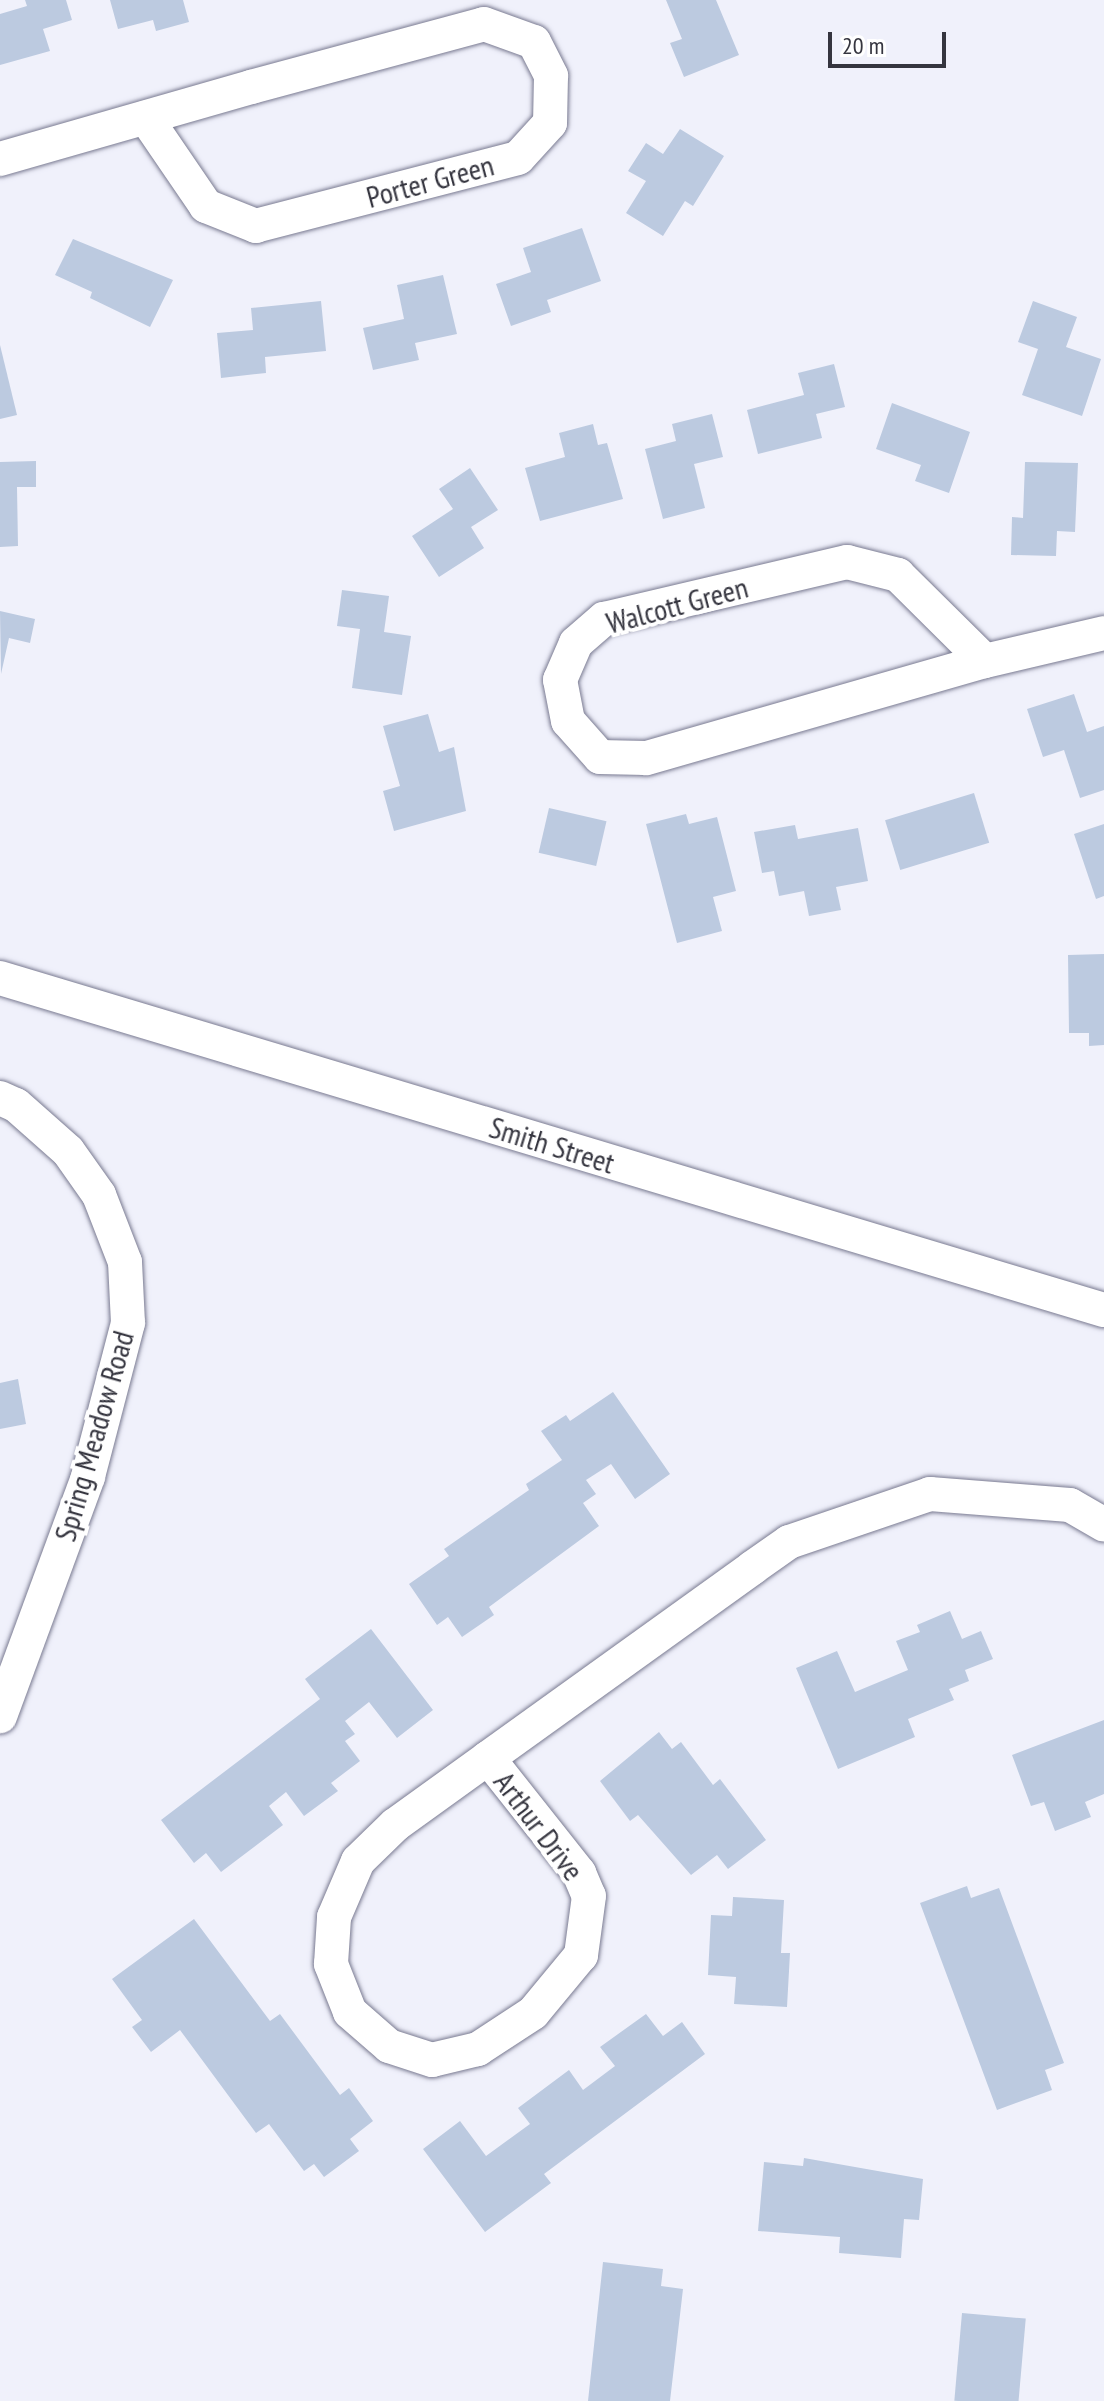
<!DOCTYPE html>
<html>
<head>
<meta charset="utf-8">
<style>
  body { margin:0 }
  #map { position:relative; width:1104px; height:2401px; overflow:hidden; background:#f0f1fb; font-family:"PT Sans Narrow",sans-serif }
  div>[style] { position:absolute }
  .building>* { inset:0; background:#bccae0; transform-origin:0 0 }
  .roads { filter:drop-shadow(0 0 2px #797a91) drop-shadow(0 0 2px #797a91) }
  .street>* { height:34px; margin:-17px; padding:0 17px; transform-origin:17px; border-radius:17px; background:#fff }
  span { translate:-50% -50%; white-space:nowrap; text-align:center; line-height:1.15; -webkit-text-stroke:8px #fff; paint-order:stroke }
  .street-label { font-size:30px; color:#35353f }
  .scale { position:absolute; left:828px; top:32px; width:118px; height:36px; box-sizing:border-box; border:4px solid #35353f; border-top:0; padding-left:10px; font-size:24px; line-height:28px; white-space:nowrap; color:#35353f; -webkit-text-stroke:6px #fff; paint-order:stroke }
</style>
</head>
<body>
<div id="map">
  <div class="building">
    <i style="clip-path:polygon(25px 0,66px 0,72px 20px,43px 29px,50px 51px,0 65px,0 14px,27px 6px)"></i>
    <i style="clip-path:polygon(110px 0,183px 0,189px 22px,156px 31px,153px 20px,118px 29px)"></i>
    <i style="clip-path:polygon(666px 0,716px 0,739px 55px,684px 77px,670px 43px,682px 39px)"></i>
    <i style="clip-path:polygon(680px 129px,724px 156px,693px 206px,685px 201px,663px 236px,626px 213px,646px 181px,628px 171px,646px 143px,663px 154px)"></i>
    <i style="clip-path:polygon(582px 228px,601px 281px,547px 300px,551px 312px,511px 326px,496px 284px,531px 272px,523px 248px)"></i>
    <i style="clip-path:polygon(73px 239px,173px 280px,150px 327px,90px 298px,92px 292px,55px 275px)"></i>
    <i style="clip-path:polygon(443px 275px,457px 334px,415px 343px,419px 360px,373px 370px,363px 328px,404px 319px,397px 285px)"></i>
    <i style="clip-path:polygon(321px 301px,326px 351px,265px 357px,266px 373px,221px 378px,217px 333px,253px 330px,251px 308px)"></i>
    <i style="clip-path:polygon(1033px 301px,1077px 317px,1066px 347px,1101px 359px,1082px 416px,1022px 395px,1038px 349px,1018px 342px)"></i>
    <i style="clip-path:polygon(0 345px,17px 415px,0 419px)"></i>
    <i style="clip-path:polygon(834px 364px,845px 407px,816px 414px,822px 438px,758px 454px,747px 410px,804px 395px,798px 373px)"></i>
    <i style="clip-path:polygon(892px 403px,970px 432px,949px 493px,915px 481px,921px 465px,876px 449px)"></i>
    <i style="clip-path:polygon(712px 414px,723px 457px,694px 464px,705px 508px,663px 519px,645px 449px,676px 441px,672px 424px)"></i>
    <i style="clip-path:polygon(593px 424px,598px 445px,607px 443px,623px 499px,540px 521px,525px 468px,565px 457px,559px 433px)"></i>
    <i style="clip-path:polygon(36px 461px,36px 487px,17px 487px,18px 546px,0 547px,0 462px)"></i>
    <i style="clip-path:polygon(1025px 462px,1078px 463px,1075px 532px,1057px 531px,1056px 556px,1011px 555px,1012px 517px,1023px 518px)"></i>
    <i style="clip-path:polygon(470px 468px,498px 510px,471px 527px,484px 548px,439px 577px,412px 536px,453px 509px,439px 489px)"></i>
    <i style="clip-path:polygon(342px 590px,389px 596px,384px 632px,411px 636px,402px 695px,352px 688px,360px 629px,337px 626px)"></i>
    <i style="clip-path:polygon(0 611px,35px 619px,30px 643px,9px 638px,1px 674px)"></i>
    <i style="clip-path:polygon(1074px 694px,1087px 732px,1104px 726px,1104px 790px,1080px 798px,1064px 750px,1043px 757px,1027px 709px)"></i>
    <i style="clip-path:polygon(428px 714px,439px 752px,454px 747px,466px 811px,394px 831px,383px 791px,400px 786px,383px 726px)"></i>
    <i style="left:974px;top:793px;width:52px;height:93px;rotate:73deg"></i>
    <i style="left:549px;top:808px;width:59px;height:46px;rotate:13deg"></i>
    <i style="clip-path:polygon(686px 814px,689px 824px,717px 817px,736px 891px,713px 897px,722px 931px,677px 943px,646px 824px)"></i>
    <i style="clip-path:polygon(1104px 824px,1104px 896px,1096px 899px,1074px 834px)"></i>
    <i style="clip-path:polygon(795px 825px,798px 839px,858px 828px,868px 881px,836px 887px,841px 910px,809px 916px,804px 891px,779px 896px,774px 871px,762px 873px,754px 832px)"></i>
    <i style="clip-path:polygon(1104px 954px,1104px 1045px,1089px 1046px,1089px 1033px,1069px 1033px,1068px 955px)"></i>
    <i style="clip-path:polygon(18px 1379px,26px 1424px,0 1429px,0 1383px)"></i>
    <i style="clip-path:polygon(613px 1392px,670px 1474px,635px 1499px,611px 1464px,586px 1480px,596px 1494px,583px 1503px,599px 1526px,489px 1607px,494px 1615px,462px 1637px,448px 1617px,437px 1625px,409px 1584px,449px 1556px,444px 1549px,529px 1490px,526px 1484px,562px 1460px,541px 1431px,566px 1415px,570px 1421px)"></i>
    <i style="clip-path:polygon(950px 1611px,962px 1639px,981px 1631px,993px 1659px,965px 1670px,969px 1681px,949px 1689px,954px 1700px,908px 1719px,915px 1737px,838px 1769px,796px 1668px,837px 1651px,855px 1692px,908px 1670px,896px 1641px,920px 1632px,917px 1625px)"></i>
    <i style="clip-path:polygon(371px 1629px,433px 1710px,397px 1738px,369px 1702px,345px 1721px,355px 1734px,345px 1741px,360px 1761px,331px 1783px,338px 1791px,304px 1816px,286px 1792px,269px 1806px,283px 1825px,221px 1872px,206px 1853px,194px 1863px,161px 1820px,320px 1699px,305px 1679px)"></i>
    <i style="clip-path:polygon(1104px 1720px,1104px 1794px,1085px 1802px,1091px 1817px,1055px 1831px,1044px 1802px,1031px 1806px,1012px 1755px)"></i>
    <i style="clip-path:polygon(659px 1732px,672px 1749px,681px 1742px,713px 1785px,720px 1779px,766px 1840px,728px 1869px,717px 1855px,691px 1875px,638px 1815px,630px 1821px,600px 1781px)"></i>
    <i style="clip-path:polygon(967px 1886px,971px 1898px,999px 1888px,1064px 2063px,1045px 2070px,1052px 2090px,997px 2110px,920px 1903px)"></i>
    <i style="clip-path:polygon(733px 1897px,784px 1900px,781px 1953px,790px 1953px,787px 2007px,734px 2004px,736px 1977px,708px 1975px,711px 1915px,732px 1916px)"></i>
    <i style="clip-path:polygon(194px 1919px,270px 2021px,280px 2014px,340px 2095px,349px 2088px,373px 2121px,350px 2139px,359px 2151px,324px 2177px,314px 2164px,304px 2171px,269px 2124px,256px 2133px,180px 2030px,151px 2052px,132px 2027px,142px 2020px,112px 1979px)"></i>
    <i style="clip-path:polygon(646px 2014px,663px 2036px,682px 2022px,705px 2054px,544px 2174px,551px 2183px,485px 2232px,423px 2149px,460px 2121px,486px 2156px,530px 2124px,518px 2108px,569px 2070px,583px 2090px,615px 2066px,600px 2047px)"></i>
    <i style="clip-path:polygon(804px 2158px,923px 2179px,919px 2220px,904px 2219px,901px 2258px,839px 2253px,840px 2237px,758px 2231px,764px 2162px,803px 2166px)"></i>
    <i style="clip-path:polygon(603px 2262px,663px 2269px,661px 2286px,683px 2289px,670px 2401px,588px 2401px)"></i>
    <i style="left:962px;top:2313px;width:64px;height:88px;rotate:5deg"></i>
  </div>
  <div class="roads">
    <div class="street">
      <i style="left:0;top:159px;width:261px;rotate:-16deg"></i>
      <i style="left:251px;top:87px;width:241px;rotate:-15.1deg"></i>
      <i style="left:484px;top:24px;width:53px;rotate:19.8deg"></i>
      <i style="left:534px;top:42px;width:38px;rotate:63deg"></i>
      <i style="left:551px;top:76px;width:47px;rotate:91.2deg"></i>
      <i style="left:550px;top:123px;width:47px;rotate:132.4deg"></i>
      <i style="left:518px;top:158px;width:271px;rotate:165.5deg"></i>
      <i style="left:256px;top:226px;width:54px;rotate:-158.2deg"></i>
      <i style="left:206px;top:206px;width:107px;rotate:-124.3deg"></i>
      <i style="left:847px;top:562px;width:53px;rotate:14.3deg"></i>
      <i style="left:898px;top:575px;width:122px;rotate:44.7deg"></i>
      <i style="left:985px;top:661px;width:353px;rotate:164deg"></i>
      <i style="left:646px;top:758px;width:46px;rotate:-178.8deg"></i>
      <i style="left:600px;top:757px;width:48px;rotate:-131.6deg"></i>
      <i style="left:568px;top:721px;width:42px;rotate:-101deg"></i>
      <i style="left:560px;top:680px;width:40px;rotate:-66.6deg"></i>
      <i style="left:576px;top:643px;width:37px;rotate:-41deg"></i>
      <i style="left:604px;top:619px;width:250px;rotate:-13.2deg"></i>
      <i style="left:985px;top:661px;width:122px;rotate:-13.2deg"></i>
      <i style="left:0;top:978px;width:1153px;rotate:16.74deg"></i>
      <i style="left:0;top:1098px;width:17px;rotate:24deg"></i>
      <i style="left:16px;top:1105px;width:69px;rotate:41.5deg"></i>
      <i style="left:68px;top:1151px;width:54px;rotate:54.8deg"></i>
      <i style="left:99px;top:1195px;width:72px;rotate:68.8deg"></i>
      <i style="left:125px;top:1262px;width:61px;rotate:87.2deg"></i>
      <i style="left:128px;top:1323px;width:159px;rotate:104.6deg"></i>
      <i style="left:88px;top:1477px;width:255px;rotate:110.2deg"></i>
      <i style="left:488px;top:1758px;width:147px;rotate:51.6deg"></i>
      <i style="left:579px;top:1873px;width:25px;rotate:67deg"></i>
      <i style="left:589px;top:1896px;width:60px;rotate:97.7deg"></i>
      <i style="left:581px;top:1955px;width:75px;rotate:129.6deg"></i>
      <i style="left:533px;top:2013px;width:66px;rotate:146.8deg"></i>
      <i style="left:478px;top:2049px;width:47px;rotate:166.6deg"></i>
      <i style="left:432px;top:2060px;width:45px;rotate:-162deg"></i>
      <i style="left:389px;top:2046px;width:52px;rotate:-138.9deg"></i>
      <i style="left:350px;top:2012px;width:52px;rotate:-111.6deg"></i>
      <i style="left:331px;top:1964px;width:47px;rotate:-86.3deg"></i>
      <i style="left:334px;top:1917px;width:61px;rotate:-66.8deg"></i>
      <i style="left:358px;top:1861px;width:52px;rotate:-44.2deg"></i>
      <i style="left:395px;top:1825px;width:115px;rotate:-35.8deg"></i>
      <i style="left:488px;top:1758px;width:325px;rotate:-35.7deg"></i>
      <i style="left:752px;top:1568px;width:45px;rotate:-35.1deg"></i>
      <i style="left:789px;top:1542px;width:149px;rotate:-18.8deg"></i>
      <i style="left:930px;top:1494px;width:140px;rotate:4.5deg"></i>
      <i style="left:1070px;top:1505px;width:39px;rotate:30deg"></i>
    </div>
  </div>
  <div class="street-label">
    <span style="left:430px;top:181px;rotate:-15deg">Porter Green</span>
    <span style="left:677px;top:605px;rotate:-15deg">Walcott Green</span>
    <span style="left:552px;top:1145px;rotate:17deg">Smith Street</span>
    <span style="left:94px;top:1436px;rotate:-74deg">Spring Meadow Road</span>
    <span style="left:539px;top:1826px;rotate:53deg">Arthur Drive</span>
  </div>
  <div class="scale">20 m</div>
</div>
</body>
</html>
